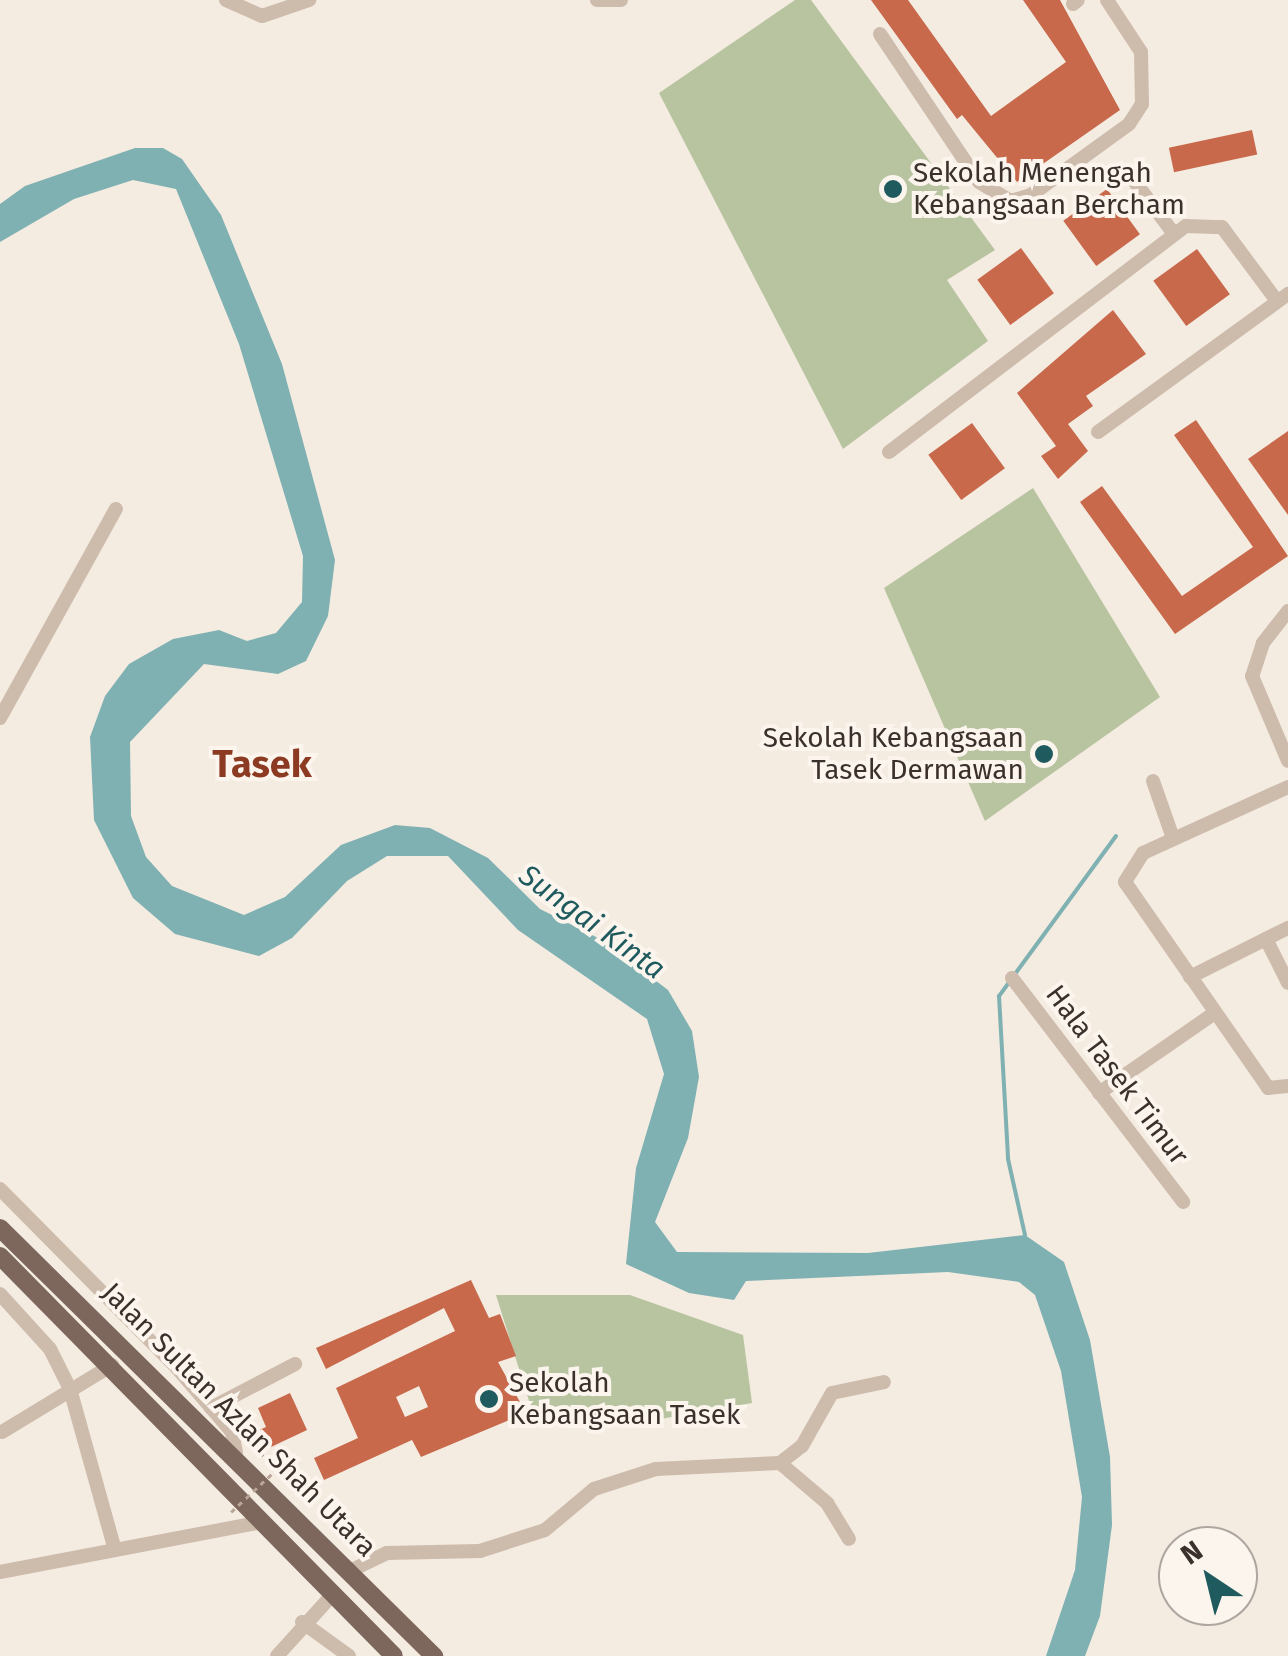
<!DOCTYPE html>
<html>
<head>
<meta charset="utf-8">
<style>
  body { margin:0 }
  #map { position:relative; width:1288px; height:1656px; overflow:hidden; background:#f4ebe1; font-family:"Fira Sans",sans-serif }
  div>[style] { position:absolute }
  .green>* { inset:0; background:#b8c4a0 }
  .water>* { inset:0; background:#7fb0b2 }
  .stream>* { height:4px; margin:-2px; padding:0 2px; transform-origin:2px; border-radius:2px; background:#7fb0b2 }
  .building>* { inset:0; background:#c8694b; transform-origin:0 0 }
  .path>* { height:2.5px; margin-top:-1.25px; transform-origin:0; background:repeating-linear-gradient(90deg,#b9a596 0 5px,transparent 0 10px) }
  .minor>* { height:14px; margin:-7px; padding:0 7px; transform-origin:7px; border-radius:7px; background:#cdbbac }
  .major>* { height:18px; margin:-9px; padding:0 9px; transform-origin:9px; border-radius:9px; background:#7d675c }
  .path-bridge>* { height:2.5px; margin-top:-1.25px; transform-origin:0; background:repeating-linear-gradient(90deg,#b9a596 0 5px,transparent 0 10px) }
  .dots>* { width:28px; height:28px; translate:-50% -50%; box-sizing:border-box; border:5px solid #fbf5ee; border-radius:50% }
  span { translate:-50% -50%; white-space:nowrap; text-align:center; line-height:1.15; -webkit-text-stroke:8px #fbf5ee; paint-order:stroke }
  .poi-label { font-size:28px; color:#3b302b }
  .left { translate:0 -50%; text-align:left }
  .right { translate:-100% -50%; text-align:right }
  .street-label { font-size:28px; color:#3b302b }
  .water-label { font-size:30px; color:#1f5a5e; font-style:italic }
  .district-label { font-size:38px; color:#8c3b22; font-weight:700 }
  .north { position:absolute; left:1158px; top:1526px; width:100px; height:100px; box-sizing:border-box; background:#fbf5ee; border:2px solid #aea6a0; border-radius:50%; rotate:325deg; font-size:28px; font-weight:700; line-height:40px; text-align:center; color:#3b302b }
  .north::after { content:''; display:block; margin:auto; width:35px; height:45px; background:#1f5a5e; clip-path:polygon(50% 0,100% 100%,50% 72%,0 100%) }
</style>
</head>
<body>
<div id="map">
  <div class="green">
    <i style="clip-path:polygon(795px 0,811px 0,995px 250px,947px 280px,988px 341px,843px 449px,659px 93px)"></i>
    <i style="clip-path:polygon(1033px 488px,1160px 697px,985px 821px,884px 588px)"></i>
    <i style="clip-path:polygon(496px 1295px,630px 1295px,743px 1335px,752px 1403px,626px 1425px,535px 1420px)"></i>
  </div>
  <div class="water">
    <i style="clip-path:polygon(135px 148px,163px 148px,182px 159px,221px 215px,282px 364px,335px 560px,328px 616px,306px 661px,278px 674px,204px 664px,130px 742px,131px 816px,146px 857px,172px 886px,244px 915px,285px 897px,341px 845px,395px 825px,430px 828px,488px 858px,540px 909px,602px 940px,668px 990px,692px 1031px,699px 1077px,688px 1138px,655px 1222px,677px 1252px,868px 1253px,1025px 1235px,1064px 1262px,1090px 1340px,1110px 1457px,1112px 1525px,1100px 1616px,1085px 1656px,1046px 1656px,1075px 1570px,1082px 1497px,1061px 1371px,1035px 1295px,1019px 1282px,948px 1272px,746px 1281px,734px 1300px,689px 1293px,626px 1264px,636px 1168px,664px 1074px,647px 1019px,518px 930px,448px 856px,387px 856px,347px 881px,292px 938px,259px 956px,175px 934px,133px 898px,94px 820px,90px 737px,105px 696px,129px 664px,173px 639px,219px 630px,247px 641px,276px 633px,302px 602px,303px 556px,239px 344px,176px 189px,133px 180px,74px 199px,0 242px,0 204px,25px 186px)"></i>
  </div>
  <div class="stream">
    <i style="left:1015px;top:974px;width:171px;rotate:-53.8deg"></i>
    <i style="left:1010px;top:981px;width:19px;rotate:126deg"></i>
    <i style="left:999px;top:996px;width:163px;rotate:86.8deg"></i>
    <i style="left:1008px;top:1159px;width:78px;rotate:77.4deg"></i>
  </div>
  <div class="building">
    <i style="clip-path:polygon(871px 0,908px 0,991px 116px,1066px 62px,1023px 0,1060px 0,1120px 110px,1017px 182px,962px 115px,957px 119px)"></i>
    <i style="left:1252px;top:130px;width:25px;height:85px;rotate:78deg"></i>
    <i style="left:1107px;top:189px;width:56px;height:54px;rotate:54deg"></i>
    <i style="left:1021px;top:248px;width:56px;height:54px;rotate:54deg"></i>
    <i style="left:1197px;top:249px;width:56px;height:54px;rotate:54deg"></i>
    <i style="clip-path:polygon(1113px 310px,1146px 354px,1086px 396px,1093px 406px,1068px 424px,1088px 451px,1058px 479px,1041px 456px,1056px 446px,1017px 393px)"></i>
    <i style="clip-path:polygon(1196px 420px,1288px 556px,1175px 634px,1080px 502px,1102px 486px,1182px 596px,1253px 547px,1174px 435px)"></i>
    <i style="left:972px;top:423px;width:56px;height:54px;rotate:54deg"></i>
    <i style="clip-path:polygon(1288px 431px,1288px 515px,1248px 459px)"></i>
    <i style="clip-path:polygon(evenodd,471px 1280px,489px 1318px,500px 1314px,516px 1356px,498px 1362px,526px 1413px,421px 1457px,412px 1440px,324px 1480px,314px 1458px,358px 1438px,336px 1388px,455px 1331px,444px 1308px,326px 1369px,316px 1348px,471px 1280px,419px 1386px,428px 1407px,405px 1417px,396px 1397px,419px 1386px)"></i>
    <i style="clip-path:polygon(290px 1393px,307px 1430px,271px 1447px,257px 1431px,266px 1427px,258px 1408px)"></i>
  </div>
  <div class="path">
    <i style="left:253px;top:1445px;width:34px;rotate:45deg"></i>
  </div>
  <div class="minor">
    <i style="left:226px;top:0;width:39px;rotate:24deg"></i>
    <i style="left:262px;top:16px;width:50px;rotate:-18.8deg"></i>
    <i style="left:597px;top:0;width:24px"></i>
    <i style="left:1073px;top:4px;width:6px;rotate:-39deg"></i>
    <i style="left:880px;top:34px;width:178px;rotate:56.2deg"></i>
    <i style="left:979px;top:182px;width:37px;rotate:31deg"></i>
    <i style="left:1011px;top:201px;width:21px;rotate:-17deg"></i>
    <i style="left:1031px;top:195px;width:121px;rotate:-35.9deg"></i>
    <i style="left:1129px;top:124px;width:24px;rotate:-57deg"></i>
    <i style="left:1142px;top:104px;width:52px;rotate:-91.1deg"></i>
    <i style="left:1141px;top:52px;width:62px;rotate:-123.2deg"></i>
    <i style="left:1132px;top:178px;width:70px;rotate:53.1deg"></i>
    <i style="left:1098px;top:432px;width:235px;rotate:-36deg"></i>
    <i style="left:889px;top:452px;width:373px;rotate:-37.3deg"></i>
    <i style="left:1186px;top:226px;width:36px;rotate:2deg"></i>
    <i style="left:1222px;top:227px;width:92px;rotate:53.4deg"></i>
    <i style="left:1288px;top:611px;width:41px;rotate:128deg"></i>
    <i style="left:1263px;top:643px;width:35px;rotate:108deg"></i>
    <i style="left:1252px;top:676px;width:92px;rotate:67deg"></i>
    <i style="left:0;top:718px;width:239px;rotate:-61deg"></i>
    <i style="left:1153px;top:781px;width:60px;rotate:70.7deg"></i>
    <i style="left:1288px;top:787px;width:159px;rotate:155.5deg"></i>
    <i style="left:1143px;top:853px;width:34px;rotate:122deg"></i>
    <i style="left:1125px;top:882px;width:251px;rotate:55.2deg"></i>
    <i style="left:1268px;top:1088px;width:20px;rotate:-6deg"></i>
    <i style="left:1266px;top:939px;width:49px;rotate:63.4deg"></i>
    <i style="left:1190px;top:977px;width:110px;rotate:-26.6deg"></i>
    <i style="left:1012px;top:978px;width:282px;rotate:52.6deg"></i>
    <i style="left:1099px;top:1093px;width:139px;rotate:-34.7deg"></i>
    <i style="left:0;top:1189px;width:252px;rotate:45.3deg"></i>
    <i style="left:177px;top:1368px;width:84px;rotate:49.3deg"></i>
    <i style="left:232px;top:1432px;width:21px;rotate:79deg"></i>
    <i style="left:0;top:1294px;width:74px;rotate:47.7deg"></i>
    <i style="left:50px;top:1349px;width:45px;rotate:63.4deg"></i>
    <i style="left:70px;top:1389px;width:167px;rotate:74.4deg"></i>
    <i style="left:211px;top:1408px;width:95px;rotate:-27.6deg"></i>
    <i style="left:2px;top:1432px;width:129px;rotate:-31.3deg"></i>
    <i style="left:780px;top:1463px;width:62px;rotate:40.4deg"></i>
    <i style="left:827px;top:1503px;width:42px;rotate:58.6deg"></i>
    <i style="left:352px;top:1570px;width:39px;rotate:-26deg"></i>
    <i style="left:387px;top:1553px;width:93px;rotate:-1.2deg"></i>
    <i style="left:480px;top:1551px;width:68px;rotate:-17.9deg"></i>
    <i style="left:545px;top:1530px;width:64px;rotate:-39.9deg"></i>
    <i style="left:594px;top:1489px;width:65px;rotate:-17.9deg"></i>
    <i style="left:656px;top:1469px;width:124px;rotate:-2.8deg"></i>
    <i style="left:780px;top:1463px;width:28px;rotate:-38deg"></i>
    <i style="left:802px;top:1446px;width:61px;rotate:-60.5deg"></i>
    <i style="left:832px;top:1393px;width:53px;rotate:-11.9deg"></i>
    <i style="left:0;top:1572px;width:268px;rotate:-10.8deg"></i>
    <i style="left:302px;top:1622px;width:58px;rotate:35.9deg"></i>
    <i style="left:277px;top:1656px;width:85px;rotate:-47.9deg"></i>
  </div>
  <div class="major">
    <i style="left:0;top:1228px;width:610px;rotate:44.6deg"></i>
    <i style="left:0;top:1256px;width:561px;rotate:45.43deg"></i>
  </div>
  <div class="path-bridge">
    <i style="left:231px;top:1512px;width:63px;rotate:-43.1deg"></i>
  </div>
  <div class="dots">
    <i style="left:893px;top:189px;background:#1f5a5e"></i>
    <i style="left:1044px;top:754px;background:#1f5a5e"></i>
    <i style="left:489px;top:1399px;background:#1f5a5e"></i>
  </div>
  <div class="poi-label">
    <span class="left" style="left:913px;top:189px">Sekolah Menengah<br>Kebangsaan Bercham</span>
    <span class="right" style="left:1024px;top:754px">Sekolah Kebangsaan<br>Tasek Dermawan</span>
    <span class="left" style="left:509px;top:1399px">Sekolah<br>Kebangsaan Tasek</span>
  </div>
  <div class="street-label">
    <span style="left:1117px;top:1075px;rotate:53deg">Hala Tasek Timur</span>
    <span style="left:239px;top:1420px;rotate:45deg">Jalan Sultan Azlan Shah Utara</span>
  </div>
  <div class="water-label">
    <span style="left:592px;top:922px;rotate:36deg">Sungai Kinta</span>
  </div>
  <div class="district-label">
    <span style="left:262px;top:765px">Tasek</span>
  </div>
  <div class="north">N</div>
</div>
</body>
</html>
